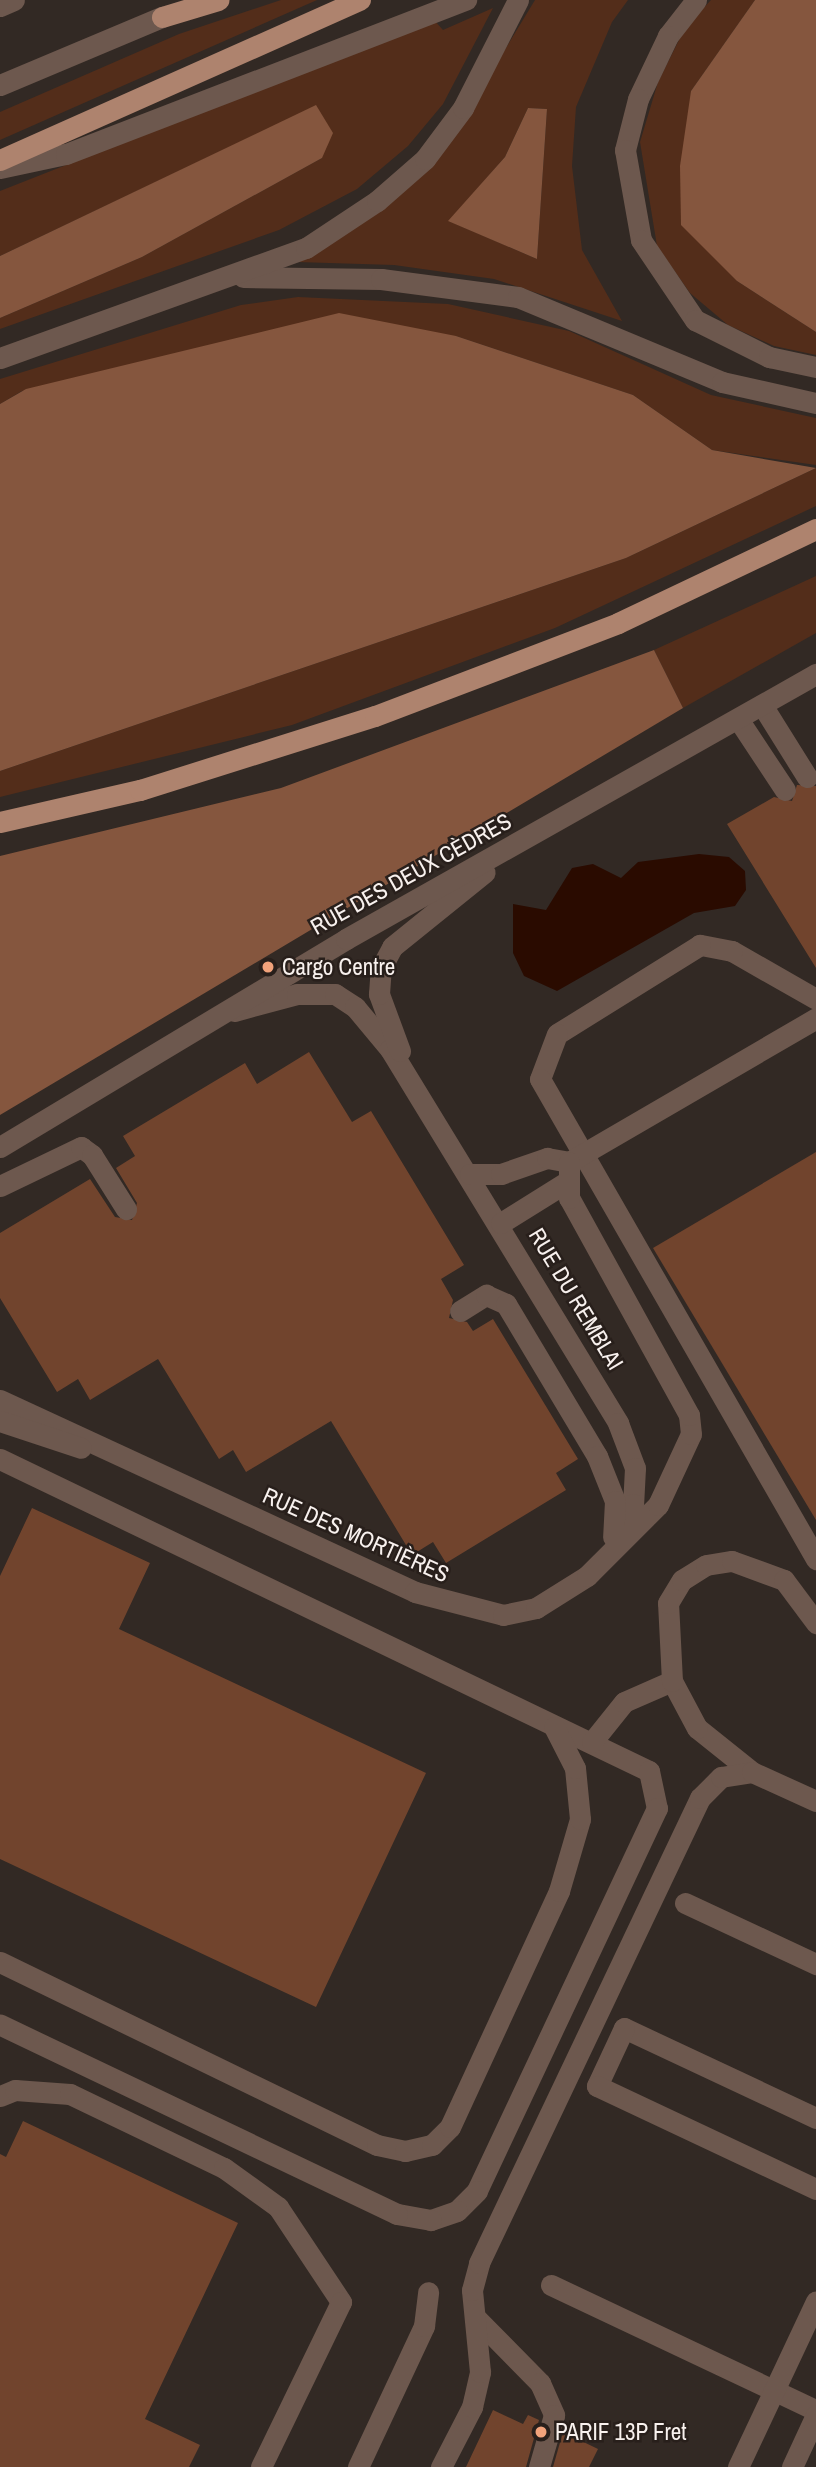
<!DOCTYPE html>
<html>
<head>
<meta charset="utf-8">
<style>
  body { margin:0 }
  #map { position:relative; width:816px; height:2467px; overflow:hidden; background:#322924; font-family:"Archivo Narrow",sans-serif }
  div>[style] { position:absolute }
  .green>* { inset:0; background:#532d1a }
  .forest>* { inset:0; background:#85563e }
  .water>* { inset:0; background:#2a0b00 }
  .building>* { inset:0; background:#71442d }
  .minor>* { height:21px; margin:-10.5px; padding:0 10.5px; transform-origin:10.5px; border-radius:10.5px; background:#6d584e }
  .major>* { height:21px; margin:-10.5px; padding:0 10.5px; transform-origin:10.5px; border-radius:10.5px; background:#ae836e }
  .dots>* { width:19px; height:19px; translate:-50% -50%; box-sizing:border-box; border:4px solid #281f1b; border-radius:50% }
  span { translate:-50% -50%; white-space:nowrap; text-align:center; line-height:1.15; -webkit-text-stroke:5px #281f1b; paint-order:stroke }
  .street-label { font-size:23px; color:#f8f1ee }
  .poi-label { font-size:23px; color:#f8f1ee }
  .left { translate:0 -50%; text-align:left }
</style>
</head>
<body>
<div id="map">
  <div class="green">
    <i style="clip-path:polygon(281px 0,317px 0,0 140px,0 112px,179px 34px)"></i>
    <i style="clip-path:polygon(evenodd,535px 0,628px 0,612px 22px,576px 107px,572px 166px,582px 250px,622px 321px,494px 279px,394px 265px,297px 262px,458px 127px,535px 0,528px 108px,547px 109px,537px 259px,449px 221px,505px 157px,528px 108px)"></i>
    <i style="clip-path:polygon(711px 0,755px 0,691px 91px,737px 281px,816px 332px,816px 355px,774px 346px,728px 325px,690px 293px,657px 246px,640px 142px,658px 82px,685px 28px)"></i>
    <i style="clip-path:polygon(493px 8px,443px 104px,408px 146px,357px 189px,279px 230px,0 329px,0 318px,142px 257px,322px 158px,316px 106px,0 256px,0 191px,434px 20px,443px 30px)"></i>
    <i style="clip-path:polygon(298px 297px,448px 304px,569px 331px,711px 395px,816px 418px,816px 465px,712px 450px,633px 395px,456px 336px,22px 391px,0 404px,0 379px,241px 305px)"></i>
    <i style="clip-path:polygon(816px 468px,816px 506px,555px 628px,292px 725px,0 797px,0 771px,626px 558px)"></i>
    <i style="clip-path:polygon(816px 576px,816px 633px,683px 708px,654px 650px)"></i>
  </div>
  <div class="forest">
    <i style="clip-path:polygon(755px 0,816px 0,816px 332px,737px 281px,681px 225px,680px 166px,691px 91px)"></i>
    <i style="clip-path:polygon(316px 105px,333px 133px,322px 158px,142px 257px,0 318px,0 256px)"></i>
    <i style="clip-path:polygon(528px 108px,547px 109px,537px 259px,448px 221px,505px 157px)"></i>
    <i style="clip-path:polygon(339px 313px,456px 336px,633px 395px,712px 450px,816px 468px,626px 558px,0 771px,0 404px,26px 389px)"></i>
    <i style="clip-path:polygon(654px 650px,683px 708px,0 1115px,0 856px,281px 788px)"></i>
  </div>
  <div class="water">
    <i style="clip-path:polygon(699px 854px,729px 857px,745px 871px,746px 890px,735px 906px,694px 913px,557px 991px,524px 976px,513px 953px,513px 904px,546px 910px,572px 868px,593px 864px,621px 878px,638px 862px)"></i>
  </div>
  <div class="building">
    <i style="clip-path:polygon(797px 785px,816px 786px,816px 968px,727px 824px,774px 797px,792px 801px)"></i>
    <i style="clip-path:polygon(309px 1052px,352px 1122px,371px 1111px,464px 1265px,441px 1279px,453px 1300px,449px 1318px,467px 1322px,473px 1331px,493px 1319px,578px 1459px,556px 1473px,566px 1490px,446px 1563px,433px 1542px,412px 1555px,331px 1421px,246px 1472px,233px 1450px,219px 1459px,158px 1359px,90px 1400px,78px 1379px,57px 1392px,0 1298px,0 1233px,90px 1179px,115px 1217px,132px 1220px,137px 1203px,116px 1168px,135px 1156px,123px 1136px,245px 1063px,257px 1084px)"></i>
    <i style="clip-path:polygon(816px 1152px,816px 1520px,653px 1248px)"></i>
    <i style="clip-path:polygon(32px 1508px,150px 1563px,119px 1629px,426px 1773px,316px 2007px,0 1859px,0 1576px)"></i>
    <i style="clip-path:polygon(23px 2121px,238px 2223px,145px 2419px,200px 2445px,189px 2467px,0 2467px,0 2154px,6px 2157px)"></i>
    <i style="clip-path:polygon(493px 2410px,523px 2424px,528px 2415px,539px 2420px,526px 2467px,466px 2467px)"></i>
    <i style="clip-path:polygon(563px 2432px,598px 2449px,589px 2467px,553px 2467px)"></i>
  </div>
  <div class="minor">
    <i style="left:696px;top:0;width:46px;rotate:127.9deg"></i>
    <i style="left:668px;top:36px;width:70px;rotate:115.5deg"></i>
    <i style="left:638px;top:99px;width:53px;rotate:104.3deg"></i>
    <i style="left:625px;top:150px;width:91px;rotate:79.9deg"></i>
    <i style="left:641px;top:240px;width:97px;rotate:56deg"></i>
    <i style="left:695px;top:320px;width:83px;rotate:26.6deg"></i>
    <i style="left:769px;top:357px;width:48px;rotate:12deg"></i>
    <i style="left:0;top:6px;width:15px;rotate:-23deg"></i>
    <i style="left:0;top:85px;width:176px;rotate:-22.8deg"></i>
    <i style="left:0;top:168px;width:67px;rotate:-12deg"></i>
    <i style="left:66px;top:154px;width:429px;rotate:-21.1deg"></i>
    <i style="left:243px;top:277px;width:138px;rotate:0.8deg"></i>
    <i style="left:381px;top:279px;width:138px;rotate:7.5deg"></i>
    <i style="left:518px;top:297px;width:221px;rotate:22.6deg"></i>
    <i style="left:722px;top:382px;width:96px;rotate:12.6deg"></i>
    <i style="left:0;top:358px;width:325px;rotate:-19.8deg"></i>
    <i style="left:306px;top:248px;width:85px;rotate:-33.5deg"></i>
    <i style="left:377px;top:201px;width:64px;rotate:-41.2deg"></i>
    <i style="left:425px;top:159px;width:64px;rotate:-53.3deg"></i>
    <i style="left:463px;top:108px;width:121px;rotate:-63deg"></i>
    <i style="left:762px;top:705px;width:85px;rotate:58deg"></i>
    <i style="left:738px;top:719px;width:85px;rotate:56.5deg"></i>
    <i style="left:816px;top:999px;width:97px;rotate:-150.3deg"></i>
    <i style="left:732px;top:951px;width:33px;rotate:-169deg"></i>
    <i style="left:700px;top:945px;width:168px;rotate:148.1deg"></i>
    <i style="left:557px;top:1034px;width:48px;rotate:110.7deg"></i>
    <i style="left:540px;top:1079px;width:554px;rotate:60.1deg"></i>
    <i style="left:234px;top:1011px;width:65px;rotate:-15.1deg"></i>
    <i style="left:297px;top:994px;width:38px"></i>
    <i style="left:335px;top:994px;width:24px;rotate:33deg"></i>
    <i style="left:355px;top:1007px;width:55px;rotate:50.2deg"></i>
    <i style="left:390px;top:1049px;width:438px;rotate:58.6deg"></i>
    <i style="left:618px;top:1423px;width:48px;rotate:69.3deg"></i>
    <i style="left:635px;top:1468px;width:36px;rotate:93deg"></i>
    <i style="left:633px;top:1504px;width:36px;rotate:114deg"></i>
    <i style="left:400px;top:1051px;width:61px;rotate:-110.2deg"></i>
    <i style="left:379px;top:994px;width:26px;rotate:-86deg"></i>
    <i style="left:381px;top:968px;width:24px;rotate:-62deg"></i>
    <i style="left:392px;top:947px;width:119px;rotate:-38.9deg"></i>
    <i style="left:0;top:1147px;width:404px;rotate:-31deg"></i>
    <i style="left:346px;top:939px;width:540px;rotate:-29.42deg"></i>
    <i style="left:470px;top:1174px;width:31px"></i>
    <i style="left:501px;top:1174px;width:49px;rotate:-19.2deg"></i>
    <i style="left:547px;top:1158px;width:22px;rotate:10deg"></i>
    <i style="left:569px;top:1162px;width:286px;rotate:-30.2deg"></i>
    <i style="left:0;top:1186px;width:90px;rotate:-25.7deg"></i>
    <i style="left:81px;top:1147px;width:14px;rotate:36deg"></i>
    <i style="left:92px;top:1155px;width:64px;rotate:57.8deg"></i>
    <i style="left:501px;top:1223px;width:75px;rotate:-32deg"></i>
    <i style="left:460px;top:1311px;width:31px;rotate:-32deg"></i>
    <i style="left:486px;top:1295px;width:22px;rotate:24deg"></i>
    <i style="left:506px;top:1304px;width:177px;rotate:59.1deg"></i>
    <i style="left:597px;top:1456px;width:48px;rotate:68.2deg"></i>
    <i style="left:615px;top:1501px;width:36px;rotate:93deg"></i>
    <i style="left:0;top:1400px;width:457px;rotate:24.8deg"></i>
    <i style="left:415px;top:1592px;width:91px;rotate:14.6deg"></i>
    <i style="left:503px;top:1615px;width:34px;rotate:-12deg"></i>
    <i style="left:536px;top:1608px;width:60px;rotate:-32.1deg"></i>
    <i style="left:587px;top:1576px;width:100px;rotate:-45deg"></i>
    <i style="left:658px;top:1505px;width:78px;rotate:-65.1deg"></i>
    <i style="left:691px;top:1434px;width:19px;rotate:-96deg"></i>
    <i style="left:689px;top:1415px;width:248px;rotate:-118.9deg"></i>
    <i style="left:569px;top:1198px;width:36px;rotate:-90deg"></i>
    <i style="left:0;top:1421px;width:85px;rotate:18.4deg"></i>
    <i style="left:0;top:1459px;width:720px;rotate:25.68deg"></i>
    <i style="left:649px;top:1771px;width:38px;rotate:78deg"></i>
    <i style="left:657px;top:1808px;width:423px;rotate:115.2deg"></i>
    <i style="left:477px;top:2191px;width:28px;rotate:135deg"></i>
    <i style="left:457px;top:2211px;width:28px;rotate:161deg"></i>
    <i style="left:431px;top:2220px;width:35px;rotate:-170deg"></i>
    <i style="left:397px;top:2214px;width:440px;rotate:-154.5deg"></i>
    <i style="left:592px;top:1742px;width:51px;rotate:-51.3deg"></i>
    <i style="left:624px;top:1702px;width:52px;rotate:-23.6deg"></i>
    <i style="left:752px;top:1772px;width:70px;rotate:-141.3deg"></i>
    <i style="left:697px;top:1728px;width:53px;rotate:-118deg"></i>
    <i style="left:672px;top:1681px;width:78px;rotate:-92.9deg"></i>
    <i style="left:668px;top:1603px;width:27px;rotate:-59deg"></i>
    <i style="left:682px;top:1580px;width:28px;rotate:-32deg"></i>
    <i style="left:706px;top:1565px;width:26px;rotate:-9deg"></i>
    <i style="left:732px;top:1561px;width:55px;rotate:20.1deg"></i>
    <i style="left:784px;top:1580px;width:54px;rotate:53.3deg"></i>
    <i style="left:685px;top:1903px;width:145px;rotate:25deg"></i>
    <i style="left:0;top:1962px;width:419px;rotate:25.9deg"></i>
    <i style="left:377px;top:2145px;width:29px;rotate:12deg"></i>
    <i style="left:405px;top:2151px;width:28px;rotate:-13deg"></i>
    <i style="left:432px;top:2145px;width:25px;rotate:-45deg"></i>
    <i style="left:450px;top:2127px;width:260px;rotate:-65.2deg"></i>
    <i style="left:559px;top:1891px;width:75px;rotate:-73.7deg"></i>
    <i style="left:580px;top:1819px;width:51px;rotate:-95.6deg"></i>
    <i style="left:575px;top:1768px;width:46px;rotate:-117.1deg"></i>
    <i style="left:0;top:2096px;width:16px;rotate:-22deg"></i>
    <i style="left:15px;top:2090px;width:55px;rotate:4.2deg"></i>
    <i style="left:70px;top:2094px;width:171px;rotate:25.7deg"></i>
    <i style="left:224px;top:2168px;width:67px;rotate:35.8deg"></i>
    <i style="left:278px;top:2207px;width:114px;rotate:56.4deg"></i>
    <i style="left:341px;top:2302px;width:183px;rotate:115.9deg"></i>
    <i style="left:816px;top:2118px;width:212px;rotate:-154.9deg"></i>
    <i style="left:624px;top:2028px;width:64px;rotate:115deg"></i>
    <i style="left:597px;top:2086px;width:242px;rotate:25.2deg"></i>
    <i style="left:551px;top:2285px;width:293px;rotate:25.3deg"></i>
    <i style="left:477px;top:2319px;width:90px;rotate:45.5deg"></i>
    <i style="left:540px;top:2383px;width:35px;rotate:66deg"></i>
    <i style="left:554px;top:2415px;width:54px;rotate:106.1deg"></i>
    <i style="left:358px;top:2467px;width:156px;rotate:-64.9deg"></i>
    <i style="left:424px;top:2326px;width:34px;rotate:-83deg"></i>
    <i style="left:441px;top:2467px;width:68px;rotate:-62.7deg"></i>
    <i style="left:472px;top:2407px;width:36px;rotate:-77deg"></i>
    <i style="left:480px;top:2372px;width:82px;rotate:-95.6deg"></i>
    <i style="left:472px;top:2290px;width:28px;rotate:-75deg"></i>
    <i style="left:479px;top:2263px;width:515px;rotate:-64.58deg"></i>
    <i style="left:700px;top:1798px;width:30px;rotate:-45deg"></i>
    <i style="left:721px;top:1777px;width:31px;rotate:-9deg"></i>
    <i style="left:752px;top:1772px;width:70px;rotate:24.4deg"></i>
    <i style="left:738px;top:2467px;width:183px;rotate:-64.8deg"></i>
    <i style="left:792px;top:2467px;width:57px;rotate:-65.2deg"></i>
  </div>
  <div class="major">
    <i style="left:162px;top:17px;width:59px;rotate:-16.9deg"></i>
    <i style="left:0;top:160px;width:394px;rotate:-24deg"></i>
    <i style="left:0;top:822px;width:144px;rotate:-12.9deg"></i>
    <i style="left:140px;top:790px;width:246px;rotate:-17.5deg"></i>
    <i style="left:375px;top:716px;width:260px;rotate:-20.9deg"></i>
    <i style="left:618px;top:623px;width:219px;rotate:-25.4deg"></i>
  </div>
  <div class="dots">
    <i style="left:268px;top:967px;background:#f1a27b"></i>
    <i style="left:541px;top:2432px;background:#f1a27b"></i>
  </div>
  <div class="street-label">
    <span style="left:411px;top:874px;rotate:-29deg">RUE DES DEUX CÈDRES</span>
    <span style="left:576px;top:1299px;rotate:59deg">RUE DU REMBLAI</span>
    <span style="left:356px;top:1535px;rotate:24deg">RUE DES MORTIÈRES</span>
  </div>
  <div class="poi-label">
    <span class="left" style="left:282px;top:967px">Cargo Centre</span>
    <span class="left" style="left:555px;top:2432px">PARIF 13P Fret</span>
  </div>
</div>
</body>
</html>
